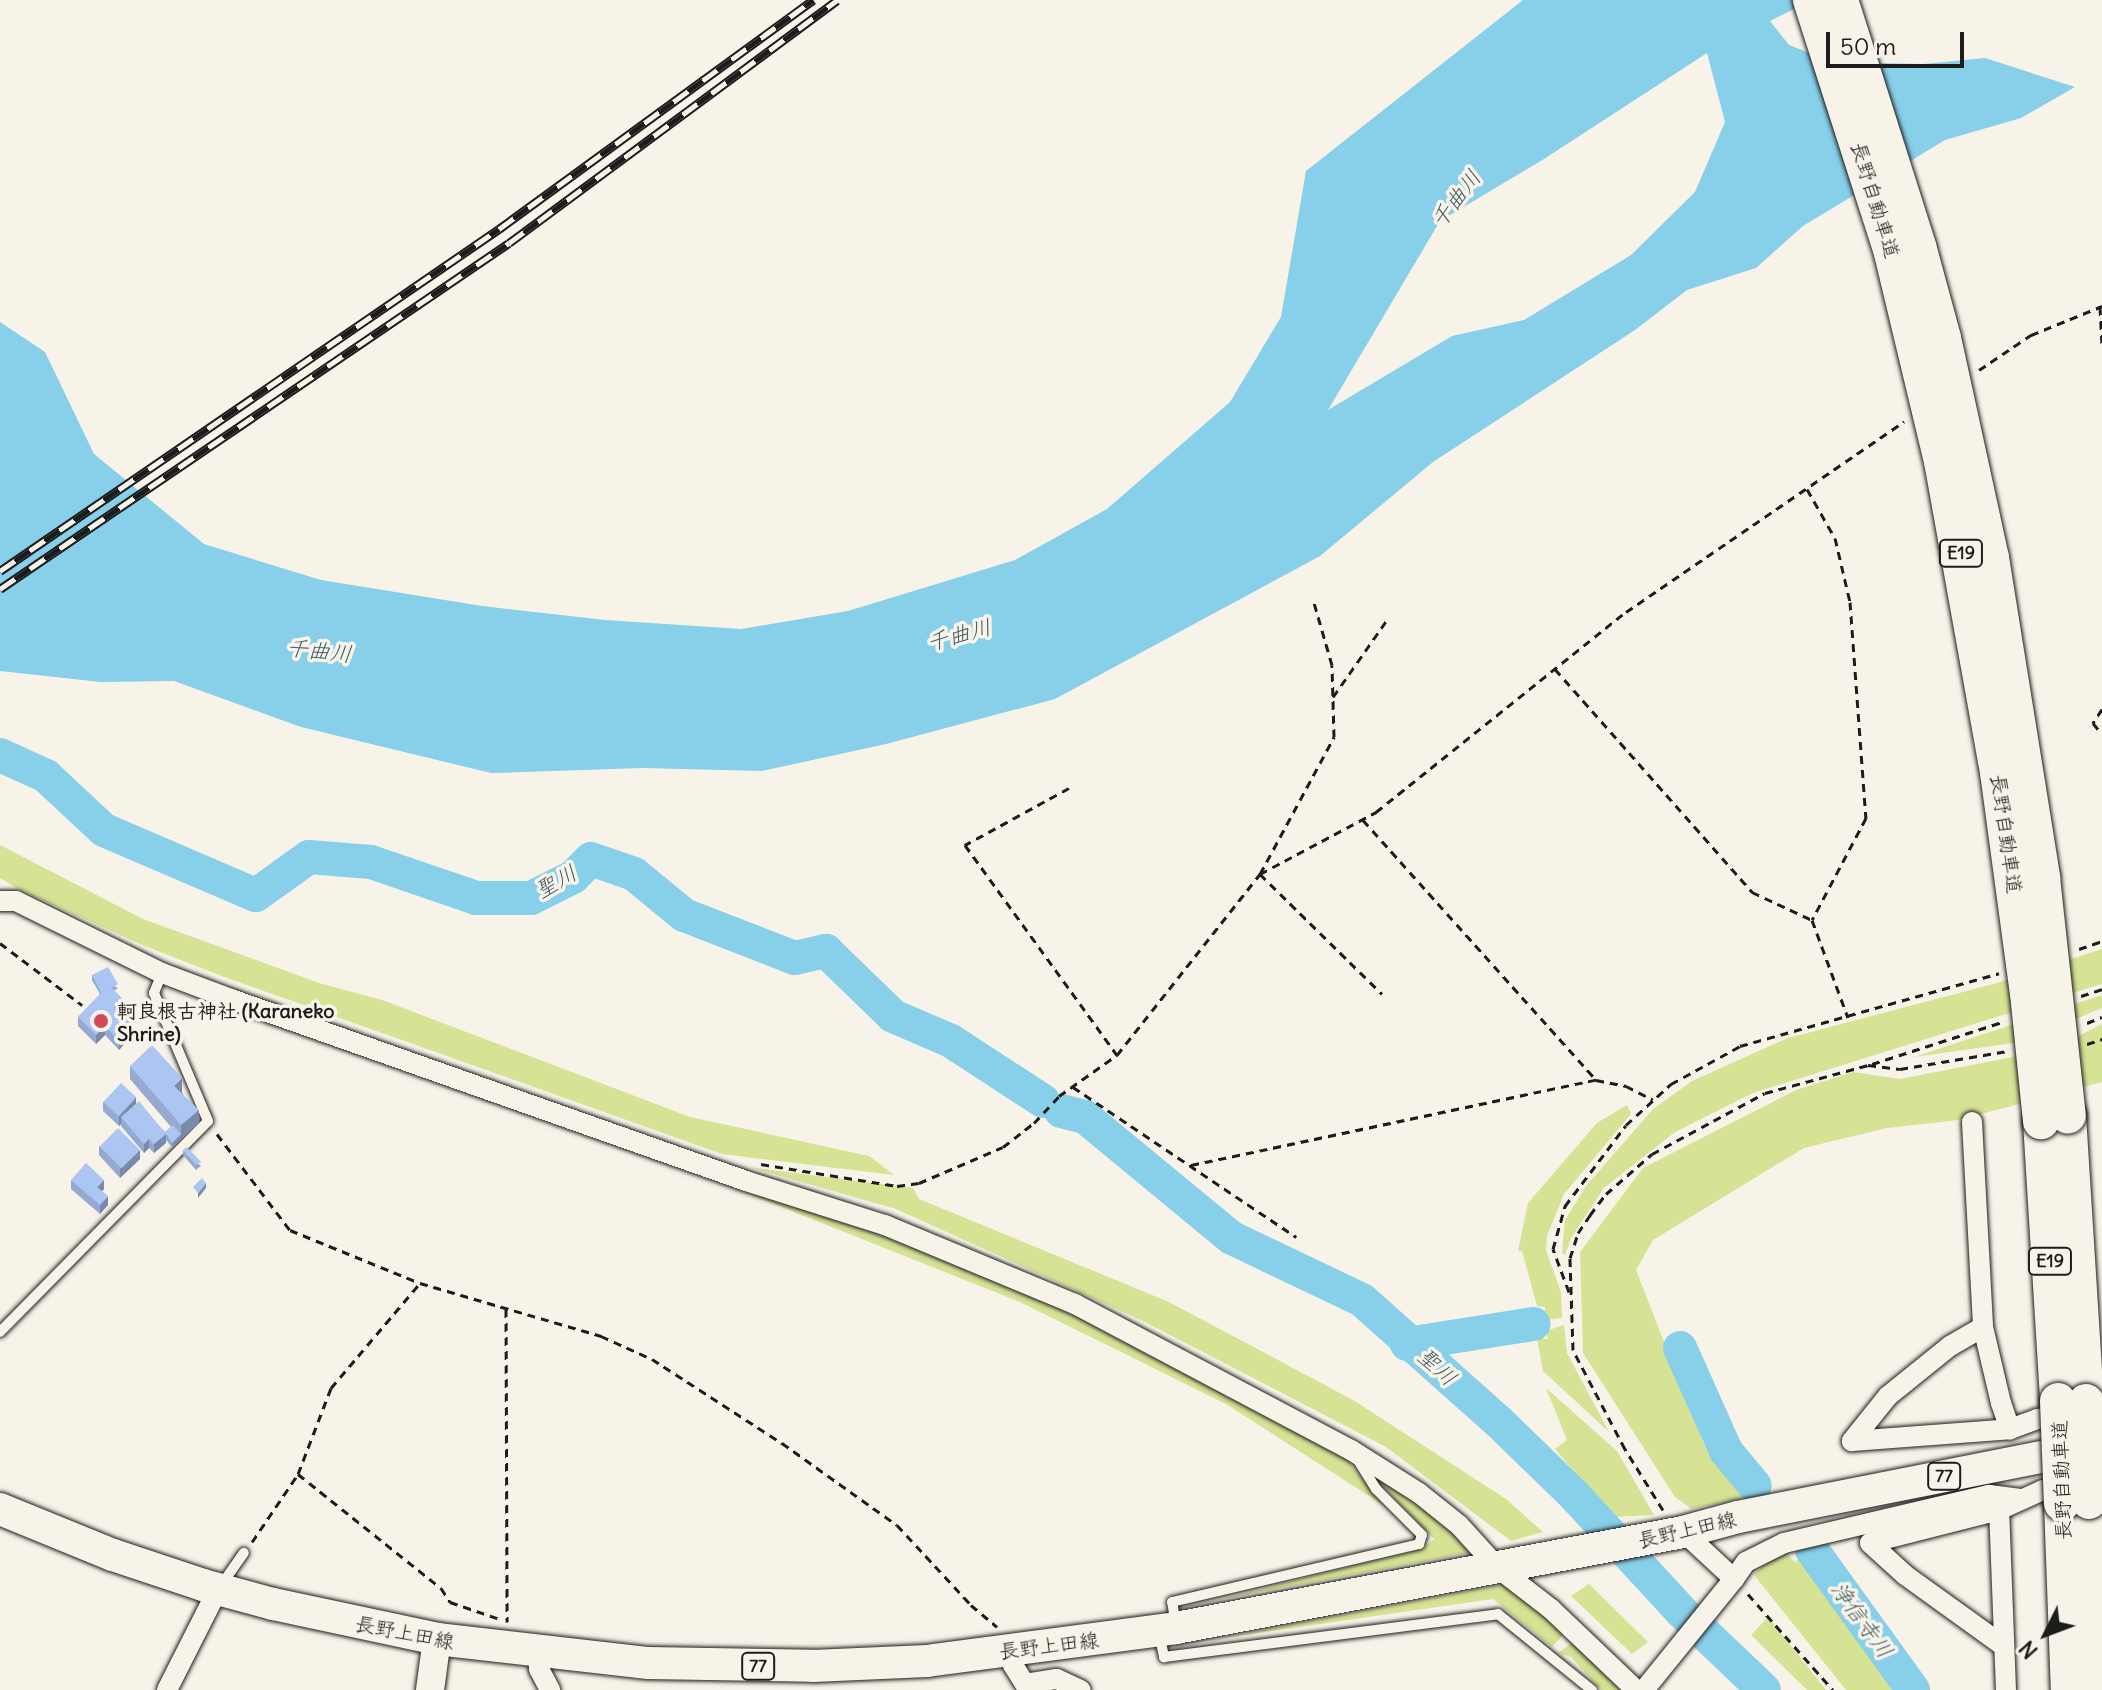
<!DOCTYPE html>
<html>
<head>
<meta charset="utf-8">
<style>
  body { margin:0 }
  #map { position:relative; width:2102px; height:1690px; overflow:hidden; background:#f7f3e8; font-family:Delius,"Klee One",sans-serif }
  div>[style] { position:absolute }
  .green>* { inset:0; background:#d6e294 }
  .water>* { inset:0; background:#88cfe9 }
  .river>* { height:34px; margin:-17px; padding:0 17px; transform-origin:17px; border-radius:17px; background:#88cfe9 }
  .path>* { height:3px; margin-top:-1.5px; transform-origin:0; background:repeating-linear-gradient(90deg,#1c1c1c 0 8px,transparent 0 14px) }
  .roads { filter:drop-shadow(0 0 2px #1c1c1c) drop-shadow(0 0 2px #1c1c1c) }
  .lane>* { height:10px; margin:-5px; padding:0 5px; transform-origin:5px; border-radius:5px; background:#f7f3e8 }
  .street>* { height:20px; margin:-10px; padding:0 10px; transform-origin:10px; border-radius:10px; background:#f7f3e8 }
  .secondary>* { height:28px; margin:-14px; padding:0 14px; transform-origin:14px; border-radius:14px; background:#f7f3e8 }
  .primary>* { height:32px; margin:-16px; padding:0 16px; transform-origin:16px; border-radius:16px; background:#f7f3e8 }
  .highway>* { height:36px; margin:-18px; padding:0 18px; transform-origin:18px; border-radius:18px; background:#f7f3e8 }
  .rail>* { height:9px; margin-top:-4.5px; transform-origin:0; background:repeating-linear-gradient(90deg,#f7f3e8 0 18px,#1c1c1c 0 36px); box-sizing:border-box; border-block:2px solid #1c1c1c }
  .bridges { filter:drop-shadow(0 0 2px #1c1c1c) drop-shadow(0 0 2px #1c1c1c) }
  .highway-bridge>* { height:36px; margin:-18px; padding:0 18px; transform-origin:18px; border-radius:18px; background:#f7f3e8 }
  .wall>* { inset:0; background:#95a9d1 }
  .shaded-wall>* { inset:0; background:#798aaa }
  .building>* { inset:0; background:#adc5f3; transform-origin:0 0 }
  .dots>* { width:22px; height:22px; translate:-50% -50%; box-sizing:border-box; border:4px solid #f7f3e8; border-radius:50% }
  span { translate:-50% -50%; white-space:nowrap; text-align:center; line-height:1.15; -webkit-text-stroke:7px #f7f3e8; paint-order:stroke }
  .shield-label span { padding:2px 6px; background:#f7f3e8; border:2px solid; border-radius:6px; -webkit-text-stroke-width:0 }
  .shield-label { font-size:18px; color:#1c1c1c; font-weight:700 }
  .street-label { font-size:20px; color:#1c1c1c }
  .poi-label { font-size:20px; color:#1c1c1c; font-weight:700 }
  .left { translate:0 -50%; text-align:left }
  .water-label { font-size:22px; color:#425b64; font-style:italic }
  .north { position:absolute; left:2006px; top:1594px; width:80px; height:80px; -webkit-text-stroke:6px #f7f3e8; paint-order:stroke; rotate:228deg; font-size:22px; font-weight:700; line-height:32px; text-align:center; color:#1c1c1c }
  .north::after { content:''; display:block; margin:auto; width:28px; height:36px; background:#1c1c1c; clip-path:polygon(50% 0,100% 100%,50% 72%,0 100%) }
  .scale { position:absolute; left:1826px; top:32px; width:138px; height:36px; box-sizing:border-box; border:4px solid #1c1c1c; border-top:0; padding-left:10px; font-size:24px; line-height:28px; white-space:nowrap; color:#1c1c1c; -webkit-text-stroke:6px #f7f3e8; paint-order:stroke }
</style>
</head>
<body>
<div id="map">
  <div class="green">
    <i style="clip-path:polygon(0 845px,143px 919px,319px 983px,382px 1000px,690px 1117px,869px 1156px,894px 1175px,722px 1154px,219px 975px,140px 944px,18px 889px,0 878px)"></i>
    <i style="clip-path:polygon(2102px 949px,2102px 984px,1753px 1093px,1675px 1132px,1604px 1188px,1571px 1238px,1565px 1255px,1562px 1253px,1565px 1220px,1586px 1186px,1653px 1109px,1692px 1081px,1788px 1038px,1997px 983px)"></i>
    <i style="clip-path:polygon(2102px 995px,2102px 1008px,2021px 1042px,1914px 1057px)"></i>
    <i style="clip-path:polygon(2102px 1024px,2102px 1082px,1958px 1120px,1887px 1128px,1804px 1148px,1653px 1240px,1636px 1270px,1703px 1442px,1746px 1497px,1692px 1509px,1675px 1497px,1583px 1353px,1580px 1252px,1643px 1168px,1796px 1090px,1853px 1072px,1900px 1079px,2023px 1055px,2059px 1046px)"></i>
    <i style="clip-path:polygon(1627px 1105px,1631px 1114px,1564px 1194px,1547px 1236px,1546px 1250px,1561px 1292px,1562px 1318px,1545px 1320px,1545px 1307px,1537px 1306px,1522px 1251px,1518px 1251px,1528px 1203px,1597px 1123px)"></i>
    <i style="clip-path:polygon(646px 1153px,873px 1225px,1036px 1294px,1346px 1458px,1383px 1505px,1226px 1404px,1020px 1302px)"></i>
    <i style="clip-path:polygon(749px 1167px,913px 1188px,919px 1199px,1169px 1302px,1353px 1400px,1506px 1499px,1543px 1532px,1511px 1541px,1386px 1447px,1145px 1322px,896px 1209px)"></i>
    <i style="clip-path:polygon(1564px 1325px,1567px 1353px,1609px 1432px,1543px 1371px,1537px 1338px,1548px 1339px,1546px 1331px)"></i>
    <i style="clip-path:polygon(1546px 1388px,1617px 1451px,1654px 1515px,1612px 1517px,1555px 1449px,1567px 1440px)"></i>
    <i style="clip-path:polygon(1366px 1468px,1404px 1490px,1468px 1541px,1468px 1553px,1213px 1601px,1421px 1549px,1434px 1539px)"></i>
    <i style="clip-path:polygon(1784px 1551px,1795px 1562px,1803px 1552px,1904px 1690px,1846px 1690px,1754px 1575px,1774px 1554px)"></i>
    <i style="clip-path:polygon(1506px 1584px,1566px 1632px,1552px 1647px,1493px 1599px,1216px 1639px)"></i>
    <i style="clip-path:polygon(1589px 1584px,1648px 1642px,1632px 1654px,1571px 1596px)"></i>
    <i style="clip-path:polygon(1768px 1617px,1826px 1690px,1807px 1690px,1751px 1635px)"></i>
    <i style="clip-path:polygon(1576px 1640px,1626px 1690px,1601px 1690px,1571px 1657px,1558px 1653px)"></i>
  </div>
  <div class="water">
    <i style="clip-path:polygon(evenodd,1523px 0,1812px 0,1770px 21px,1789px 45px,1833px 62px,1923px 64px,1985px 58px,2075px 87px,2021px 118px,1945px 140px,1803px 226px,1756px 268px,1687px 290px,1635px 330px,1433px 462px,1320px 556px,1055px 699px,886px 744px,762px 771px,643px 768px,491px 773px,301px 727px,174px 681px,101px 682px,0 671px,0 322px,45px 352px,94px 454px,204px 544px,321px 580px,482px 606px,605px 620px,741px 629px,848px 611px,1015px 560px,1107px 509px,1230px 402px,1281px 317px,1306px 171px,1523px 0,1707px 53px,1725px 122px,1695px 192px,1631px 255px,1524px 320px,1452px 336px,1328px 410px,1440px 221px,1544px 159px,1707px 53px)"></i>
  </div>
  <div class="river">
    <i style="left:0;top:755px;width:51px;rotate:24.5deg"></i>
    <i style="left:46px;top:776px;width:79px;rotate:43deg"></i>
    <i style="left:104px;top:830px;width:165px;rotate:23.2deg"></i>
    <i style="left:256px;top:895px;width:65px;rotate:-35.6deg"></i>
    <i style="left:309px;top:857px;width:62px;rotate:4.6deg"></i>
    <i style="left:371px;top:862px;width:111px;rotate:18.9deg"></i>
    <i style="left:476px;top:898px;width:55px"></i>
    <i style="left:531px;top:898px;width:47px;rotate:-26.6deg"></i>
    <i style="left:573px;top:877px;width:25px;rotate:-45deg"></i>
    <i style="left:591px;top:859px;width:46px;rotate:19.2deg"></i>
    <i style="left:634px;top:874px;width:65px;rotate:39.4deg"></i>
    <i style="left:684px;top:915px;width:119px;rotate:21.2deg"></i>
    <i style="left:795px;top:958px;width:32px;rotate:-13deg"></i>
    <i style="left:826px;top:951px;width:93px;rotate:44.1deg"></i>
    <i style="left:893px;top:1016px;width:63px;rotate:23.3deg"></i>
    <i style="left:951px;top:1041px;width:110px;rotate:33.1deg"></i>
    <i style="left:1061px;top:1111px;width:25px;rotate:14deg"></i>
    <i style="left:1085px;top:1117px;width:190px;rotate:39.5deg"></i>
    <i style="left:1232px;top:1238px;width:144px;rotate:25.5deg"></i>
    <i style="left:1362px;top:1300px;width:183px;rotate:41.7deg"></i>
    <i style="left:1499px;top:1422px;width:106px;rotate:44.2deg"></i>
    <i style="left:1575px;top:1496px;width:158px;rotate:47.3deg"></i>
    <i style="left:1682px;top:1612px;width:113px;rotate:43.6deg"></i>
    <i style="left:1407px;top:1344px;width:128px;rotate:-9deg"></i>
    <i style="left:1680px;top:1348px;width:113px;rotate:65.9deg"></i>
    <i style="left:1726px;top:1451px;width:45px;rotate:50.4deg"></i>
    <i style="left:1812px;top:1550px;width:173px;rotate:54.2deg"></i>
  </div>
  <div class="path">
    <i style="left:2100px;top:307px;width:39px;rotate:87deg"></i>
    <i style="left:1979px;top:370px;width:63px;rotate:-33.9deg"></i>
    <i style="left:2031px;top:335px;width:77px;rotate:-22.2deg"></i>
    <i style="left:1807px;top:489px;width:56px;rotate:60.3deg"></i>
    <i style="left:1835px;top:538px;width:66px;rotate:76.8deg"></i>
    <i style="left:1850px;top:602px;width:217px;rotate:85.8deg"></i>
    <i style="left:1866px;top:818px;width:115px;rotate:117.9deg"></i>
    <i style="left:1555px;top:669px;width:298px;rotate:48.5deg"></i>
    <i style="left:1752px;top:892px;width:66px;rotate:25deg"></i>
    <i style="left:1812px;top:920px;width:104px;rotate:69.8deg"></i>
    <i style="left:1333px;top:697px;width:94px;rotate:-55deg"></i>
    <i style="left:2102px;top:709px;width:17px;rotate:123deg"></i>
    <i style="left:2093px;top:723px;width:14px;rotate:51deg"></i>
    <i style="left:1069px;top:788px;width:119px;rotate:151.3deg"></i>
    <i style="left:965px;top:845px;width:259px;rotate:54.1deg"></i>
    <i style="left:1363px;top:820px;width:349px;rotate:48.1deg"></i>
    <i style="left:1596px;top:1080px;width:31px;rotate:11deg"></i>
    <i style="left:1626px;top:1086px;width:30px;rotate:27deg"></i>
    <i style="left:1260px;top:874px;width:132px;rotate:-28.1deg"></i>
    <i style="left:1376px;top:812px;width:320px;rotate:-38.7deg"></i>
    <i style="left:1626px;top:612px;width:337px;rotate:-34.4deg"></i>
    <i style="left:1260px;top:874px;width:171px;rotate:44.5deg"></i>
    <i style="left:0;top:943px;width:103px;rotate:37.1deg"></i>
    <i style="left:2079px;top:949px;width:24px;rotate:-19deg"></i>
    <i style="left:2081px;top:996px;width:22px;rotate:-18deg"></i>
    <i style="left:2087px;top:1023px;width:16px;rotate:-22deg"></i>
    <i style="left:2087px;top:1044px;width:16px;rotate:-18deg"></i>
    <i style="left:1872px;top:1064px;width:140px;rotate:-17.9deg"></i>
    <i style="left:1073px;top:1087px;width:269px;rotate:33.9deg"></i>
    <i style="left:217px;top:1134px;width:121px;rotate:52.8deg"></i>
    <i style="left:290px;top:1230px;width:140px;rotate:22.2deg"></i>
    <i style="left:420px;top:1283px;width:189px;rotate:16.3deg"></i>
    <i style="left:601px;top:1336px;width:56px;rotate:24.3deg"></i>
    <i style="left:652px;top:1359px;width:155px;rotate:32.9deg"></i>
    <i style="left:782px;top:1443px;width:141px;rotate:35.5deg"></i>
    <i style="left:897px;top:1525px;width:109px;rotate:47.2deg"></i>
    <i style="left:971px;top:1605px;width:34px;rotate:40deg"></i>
    <i style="left:761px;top:1164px;width:138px;rotate:9.2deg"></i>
    <i style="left:897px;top:1186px;width:22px;rotate:-8deg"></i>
    <i style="left:919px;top:1183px;width:91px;rotate:-23.2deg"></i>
    <i style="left:1003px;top:1147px;width:39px;rotate:-38deg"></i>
    <i style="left:1034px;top:1123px;width:37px;rotate:-47deg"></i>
    <i style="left:1059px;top:1096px;width:71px;rotate:-35.3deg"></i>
    <i style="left:1117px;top:1055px;width:231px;rotate:-51.7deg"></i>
    <i style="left:1260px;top:874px;width:156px;rotate:-61.6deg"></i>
    <i style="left:1334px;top:737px;width:72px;rotate:-91.6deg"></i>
    <i style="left:1332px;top:665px;width:69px;rotate:-106.1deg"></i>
    <i style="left:1191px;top:1165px;width:414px;rotate:-11.9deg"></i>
    <i style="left:1569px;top:1292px;width:46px;rotate:-110.4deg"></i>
    <i style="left:1553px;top:1249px;width:45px;rotate:-74.4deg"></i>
    <i style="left:1565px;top:1206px;width:101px;rotate:-53deg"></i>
    <i style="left:1626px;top:1125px;width:61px;rotate:-42.3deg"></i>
    <i style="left:1671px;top:1084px;width:79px;rotate:-28.8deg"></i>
    <i style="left:1740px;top:1046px;width:269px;rotate:-15.7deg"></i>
    <i style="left:506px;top:1309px;width:313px;rotate:89.8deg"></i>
    <i style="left:298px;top:1474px;width:183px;rotate:38.6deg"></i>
    <i style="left:441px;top:1588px;width:17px;rotate:57deg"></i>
    <i style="left:450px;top:1602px;width:53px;rotate:18.8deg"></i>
    <i style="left:1663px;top:1510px;width:72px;rotate:-121.9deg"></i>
    <i style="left:1625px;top:1449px;width:112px;rotate:-117.7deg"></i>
    <i style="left:1573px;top:1350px;width:92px;rotate:-91.9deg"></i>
    <i style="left:1570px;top:1258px;width:26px;rotate:-72deg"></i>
    <i style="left:1578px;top:1233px;width:22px;rotate:-56deg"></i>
    <i style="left:1590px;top:1215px;width:26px;rotate:-53deg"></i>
    <i style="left:1606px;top:1194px;width:61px;rotate:-41deg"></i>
    <i style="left:1652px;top:1154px;width:128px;rotate:-28.4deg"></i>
    <i style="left:1765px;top:1093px;width:107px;rotate:-15.2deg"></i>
    <i style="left:1868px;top:1065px;width:32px;rotate:7deg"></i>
    <i style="left:1900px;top:1069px;width:109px;rotate:-9.5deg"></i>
    <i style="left:252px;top:1542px;width:82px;rotate:-55.9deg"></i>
    <i style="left:298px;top:1474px;width:92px;rotate:-69deg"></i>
    <i style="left:331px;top:1388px;width:138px;rotate:-49.7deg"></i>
    <i style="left:1748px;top:1594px;width:128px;rotate:48.5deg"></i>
  </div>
  <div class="roads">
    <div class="lane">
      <i style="left:0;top:1332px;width:296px;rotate:-45.4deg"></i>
      <i style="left:208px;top:1121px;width:139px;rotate:-112.9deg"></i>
      <i style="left:154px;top:993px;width:22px;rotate:-68deg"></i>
      <i style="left:222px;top:1584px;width:38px;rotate:-55deg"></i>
      <i style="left:1176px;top:1626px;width:24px;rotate:-99deg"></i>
      <i style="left:1172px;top:1602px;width:254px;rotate:-13.2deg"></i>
      <i style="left:1419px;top:1544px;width:9px;rotate:-72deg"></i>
      <i style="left:1422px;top:1535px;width:65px;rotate:-135deg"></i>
      <i style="left:1376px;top:1489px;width:36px;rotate:-122deg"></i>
      <i style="left:1159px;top:1633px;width:25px;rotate:78deg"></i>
      <i style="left:1164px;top:1657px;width:337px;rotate:-7.3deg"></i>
      <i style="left:1498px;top:1614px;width:121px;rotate:39deg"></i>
    </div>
    <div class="street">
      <i style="left:0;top:901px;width:16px"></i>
      <i style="left:16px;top:901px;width:163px;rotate:26.3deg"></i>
      <i style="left:162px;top:973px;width:74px;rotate:20.6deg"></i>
      <i style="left:231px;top:999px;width:546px;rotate:19.46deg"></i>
      <i style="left:746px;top:1181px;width:146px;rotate:17.6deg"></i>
      <i style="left:885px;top:1225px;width:206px;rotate:22.6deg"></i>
      <i style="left:1075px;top:1304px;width:312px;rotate:27.9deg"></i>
      <i style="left:1351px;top:1450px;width:80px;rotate:32.3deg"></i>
      <i style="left:1419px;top:1493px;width:51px;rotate:38.7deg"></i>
      <i style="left:1459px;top:1525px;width:58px;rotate:47.8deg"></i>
      <i style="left:1498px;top:1568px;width:67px;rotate:37.7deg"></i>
      <i style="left:1551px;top:1609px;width:117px;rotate:43.6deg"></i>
      <i style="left:1972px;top:1122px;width:205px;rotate:86.9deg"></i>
      <i style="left:1983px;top:1327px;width:78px;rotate:76.7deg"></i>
      <i style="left:2001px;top:1403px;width:28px;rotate:71deg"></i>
      <i style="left:2010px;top:1429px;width:29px;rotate:-20deg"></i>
      <i style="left:2037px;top:1419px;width:31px;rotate:-6deg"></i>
      <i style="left:1983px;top:1327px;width:38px;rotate:150deg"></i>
      <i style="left:1950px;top:1346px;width:80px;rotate:141.1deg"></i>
      <i style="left:1888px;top:1396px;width:58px;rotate:128.7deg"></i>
      <i style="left:1852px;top:1441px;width:158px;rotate:-4.3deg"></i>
      <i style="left:1999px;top:1510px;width:133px;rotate:165.7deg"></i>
      <i style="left:1870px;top:1543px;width:47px;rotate:42.4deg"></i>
      <i style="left:1905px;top:1575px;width:120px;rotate:35.8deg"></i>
      <i style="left:1734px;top:1579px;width:21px;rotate:-55deg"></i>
      <i style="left:1746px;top:1562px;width:42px;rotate:-26.6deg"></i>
      <i style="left:1784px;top:1543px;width:211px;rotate:-13.2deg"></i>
      <i style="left:1989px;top:1495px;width:32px;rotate:7deg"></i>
      <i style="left:1010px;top:1650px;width:15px;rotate:79deg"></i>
      <i style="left:1013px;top:1665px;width:22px;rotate:58deg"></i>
      <i style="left:1025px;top:1684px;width:32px;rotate:-9deg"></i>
      <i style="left:1057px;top:1679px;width:26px;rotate:25deg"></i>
      <i style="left:538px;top:1653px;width:16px;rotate:86deg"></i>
      <i style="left:539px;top:1669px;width:24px;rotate:62deg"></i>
      <i style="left:167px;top:1690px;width:113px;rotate:-63.2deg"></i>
      <i style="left:1644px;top:1690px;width:143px;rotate:-51deg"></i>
      <i style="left:1734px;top:1579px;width:76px;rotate:-137.1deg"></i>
      <i style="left:2006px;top:1690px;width:180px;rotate:-92.2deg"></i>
      <i style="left:1999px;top:1510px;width:48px;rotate:-24.4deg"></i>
      <i style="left:2043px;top:1490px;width:27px"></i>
    </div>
    <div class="secondary">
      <i style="left:430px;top:1690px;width:51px;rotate:-82.2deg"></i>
    </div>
    <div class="primary">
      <i style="left:0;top:1509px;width:122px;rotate:22.2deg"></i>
      <i style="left:113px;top:1555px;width:95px;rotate:18.4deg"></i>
      <i style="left:203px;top:1585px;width:73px;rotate:15.2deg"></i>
      <i style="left:273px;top:1604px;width:168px;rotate:12deg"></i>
      <i style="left:437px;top:1639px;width:213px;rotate:6.5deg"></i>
      <i style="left:649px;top:1663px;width:164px;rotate:1deg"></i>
      <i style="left:813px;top:1666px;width:114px;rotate:-2.5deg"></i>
      <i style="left:927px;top:1661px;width:251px;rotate:-7.5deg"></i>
      <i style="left:1176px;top:1628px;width:516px;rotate:-10.72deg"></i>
      <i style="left:1683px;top:1532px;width:57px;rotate:-15.3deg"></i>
      <i style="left:1738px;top:1517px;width:352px;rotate:-11.2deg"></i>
    </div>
    <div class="highway">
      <i style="left:2068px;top:1116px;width:287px;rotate:86.4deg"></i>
      <i style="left:2041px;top:1121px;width:281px;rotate:86.5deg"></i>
      <i style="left:2089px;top:1501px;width:189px;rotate:87.9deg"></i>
      <i style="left:2062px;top:1503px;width:187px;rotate:87.9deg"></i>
    </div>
  </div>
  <div class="rail">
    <i style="left:0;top:571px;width:605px;rotate:-34.43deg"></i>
    <i style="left:499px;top:229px;width:389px;rotate:-36.1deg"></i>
    <i style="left:0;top:589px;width:615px;rotate:-34.21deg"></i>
    <i style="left:509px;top:243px;width:408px;rotate:-36.5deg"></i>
  </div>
  <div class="bridges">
    <div class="highway-bridge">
      <i style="left:1811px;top:0;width:266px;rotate:72.2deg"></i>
      <i style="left:1892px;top:253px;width:214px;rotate:76.5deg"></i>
      <i style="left:1942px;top:461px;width:316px;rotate:79.8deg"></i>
      <i style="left:1998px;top:772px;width:223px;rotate:82.3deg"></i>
      <i style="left:2028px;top:993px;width:129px;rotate:84.2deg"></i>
      <i style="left:1840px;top:0;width:258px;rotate:72.4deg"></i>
      <i style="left:1918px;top:246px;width:95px;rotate:74.8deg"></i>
      <i style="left:1943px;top:338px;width:225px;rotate:77.7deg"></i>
      <i style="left:1991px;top:558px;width:324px;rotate:80.9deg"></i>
      <i style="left:2042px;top:878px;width:239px;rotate:83.8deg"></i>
      <i style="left:2058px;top:1401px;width:102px;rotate:87.8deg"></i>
      <i style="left:2086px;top:1402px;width:99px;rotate:88.3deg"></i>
    </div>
  </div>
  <div class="wall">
    <i style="clip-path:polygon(92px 975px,118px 988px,114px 991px,122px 1007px,118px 1011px,133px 1034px,119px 1050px,105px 1035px,96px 1044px,78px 1026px,78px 1017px,100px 994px,92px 980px)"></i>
    <i style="clip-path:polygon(130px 1066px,182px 1092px,199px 1123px,172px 1147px,166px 1140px,166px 1143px,154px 1153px,149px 1148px,144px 1153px,121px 1126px,121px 1124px,119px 1126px,103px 1111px,103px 1102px,136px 1103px,165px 1132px,171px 1127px,130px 1079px)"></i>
    <i style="clip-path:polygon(99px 1146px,140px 1159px,120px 1178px,99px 1155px)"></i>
    <i style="clip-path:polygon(183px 1150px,201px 1166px,196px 1170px,183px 1155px)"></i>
    <i style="clip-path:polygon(71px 1180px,104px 1189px,102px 1191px,108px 1205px,100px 1214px,71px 1189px)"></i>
  </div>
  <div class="shaded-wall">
    <i style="clip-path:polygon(122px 998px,122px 1007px,114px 1016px,114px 1007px)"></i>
    <i style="clip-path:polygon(133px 1025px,133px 1034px,119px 1050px,119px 1041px)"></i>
    <i style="clip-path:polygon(105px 1026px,105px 1035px,96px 1044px,96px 1035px)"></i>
    <i style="clip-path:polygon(182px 1078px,182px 1092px,174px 1099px,174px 1086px)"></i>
    <i style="clip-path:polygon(136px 1097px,136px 1106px,121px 1117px,121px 1124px,119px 1126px,119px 1116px)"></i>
    <i style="clip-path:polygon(199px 1110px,199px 1123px,172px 1147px,172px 1143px,181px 1134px,181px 1125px)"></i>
    <i style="clip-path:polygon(166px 1134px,166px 1143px,154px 1153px,154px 1144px)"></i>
    <i style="clip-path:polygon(149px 1139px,149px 1148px,144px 1153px,144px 1144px)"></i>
    <i style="clip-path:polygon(140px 1150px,140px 1159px,120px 1178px,120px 1169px)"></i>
    <i style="clip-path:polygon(104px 1180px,104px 1189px,97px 1196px,97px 1187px)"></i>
    <i style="clip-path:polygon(206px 1183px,206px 1188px,198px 1198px,198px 1193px)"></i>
    <i style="clip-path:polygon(108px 1196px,108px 1205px,100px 1214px,100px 1205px)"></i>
  </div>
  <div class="building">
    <i style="clip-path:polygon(108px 967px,118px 984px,111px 988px,109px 985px,101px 993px,92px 975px)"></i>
    <i style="clip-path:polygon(109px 985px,122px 998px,114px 1007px,133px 1025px,119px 1041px,105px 1026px,96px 1035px,78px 1017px)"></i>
    <i style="clip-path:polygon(152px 1045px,182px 1078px,174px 1086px,199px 1110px,181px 1125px,130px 1066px)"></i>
    <i style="left:121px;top:1083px;width:21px;height:26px;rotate:43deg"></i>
    <i style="clip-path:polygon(139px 1101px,166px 1134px,154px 1144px,149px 1139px,144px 1144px,121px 1117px)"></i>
    <i style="clip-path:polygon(173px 1125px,181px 1134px,172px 1143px,165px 1132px)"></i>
    <i style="left:118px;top:1128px;width:31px;height:26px;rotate:45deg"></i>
    <i style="clip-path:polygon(187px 1147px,201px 1162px,196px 1165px,183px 1150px)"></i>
    <i style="clip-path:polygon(86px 1163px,104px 1180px,97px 1187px,108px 1196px,100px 1205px,71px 1180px)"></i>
    <i style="clip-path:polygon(202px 1178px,206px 1183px,198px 1193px,193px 1187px)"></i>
  </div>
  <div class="dots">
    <i style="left:101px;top:1021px;background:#d1495b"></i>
  </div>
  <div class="shield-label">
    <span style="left:1961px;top:553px">E19</span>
    <span style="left:2050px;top:1261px">E19</span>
    <span style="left:1944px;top:1476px">77</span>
    <span style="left:758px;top:1666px">77</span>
  </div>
  <div class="street-label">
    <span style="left:1876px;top:200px;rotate:73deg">長野自動車道</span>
    <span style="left:2007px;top:834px;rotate:82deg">長野自動車道</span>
    <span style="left:2061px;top:1480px;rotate:-92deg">長野自動車道</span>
    <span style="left:1687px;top:1529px;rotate:-13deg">長野上田線</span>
    <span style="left:405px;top:1632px;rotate:11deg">長野上田線</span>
    <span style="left:1049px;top:1645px;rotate:-7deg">長野上田線</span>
  </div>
  <div class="poi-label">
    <span class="left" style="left:117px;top:1022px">軻良根古神社 (Karaneko<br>Shrine)</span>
  </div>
  <div class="water-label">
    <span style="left:1456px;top:199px;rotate:-52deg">千曲川</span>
    <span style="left:959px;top:635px;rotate:-15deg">千曲川</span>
    <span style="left:319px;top:651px;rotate:6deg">千曲川</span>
    <span style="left:556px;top:882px;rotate:-30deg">聖川</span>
    <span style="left:1437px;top:1367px;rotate:42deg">聖川</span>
    <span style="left:1862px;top:1620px;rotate:54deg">浄信寺川</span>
  </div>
  <div class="north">N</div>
  <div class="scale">50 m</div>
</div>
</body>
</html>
